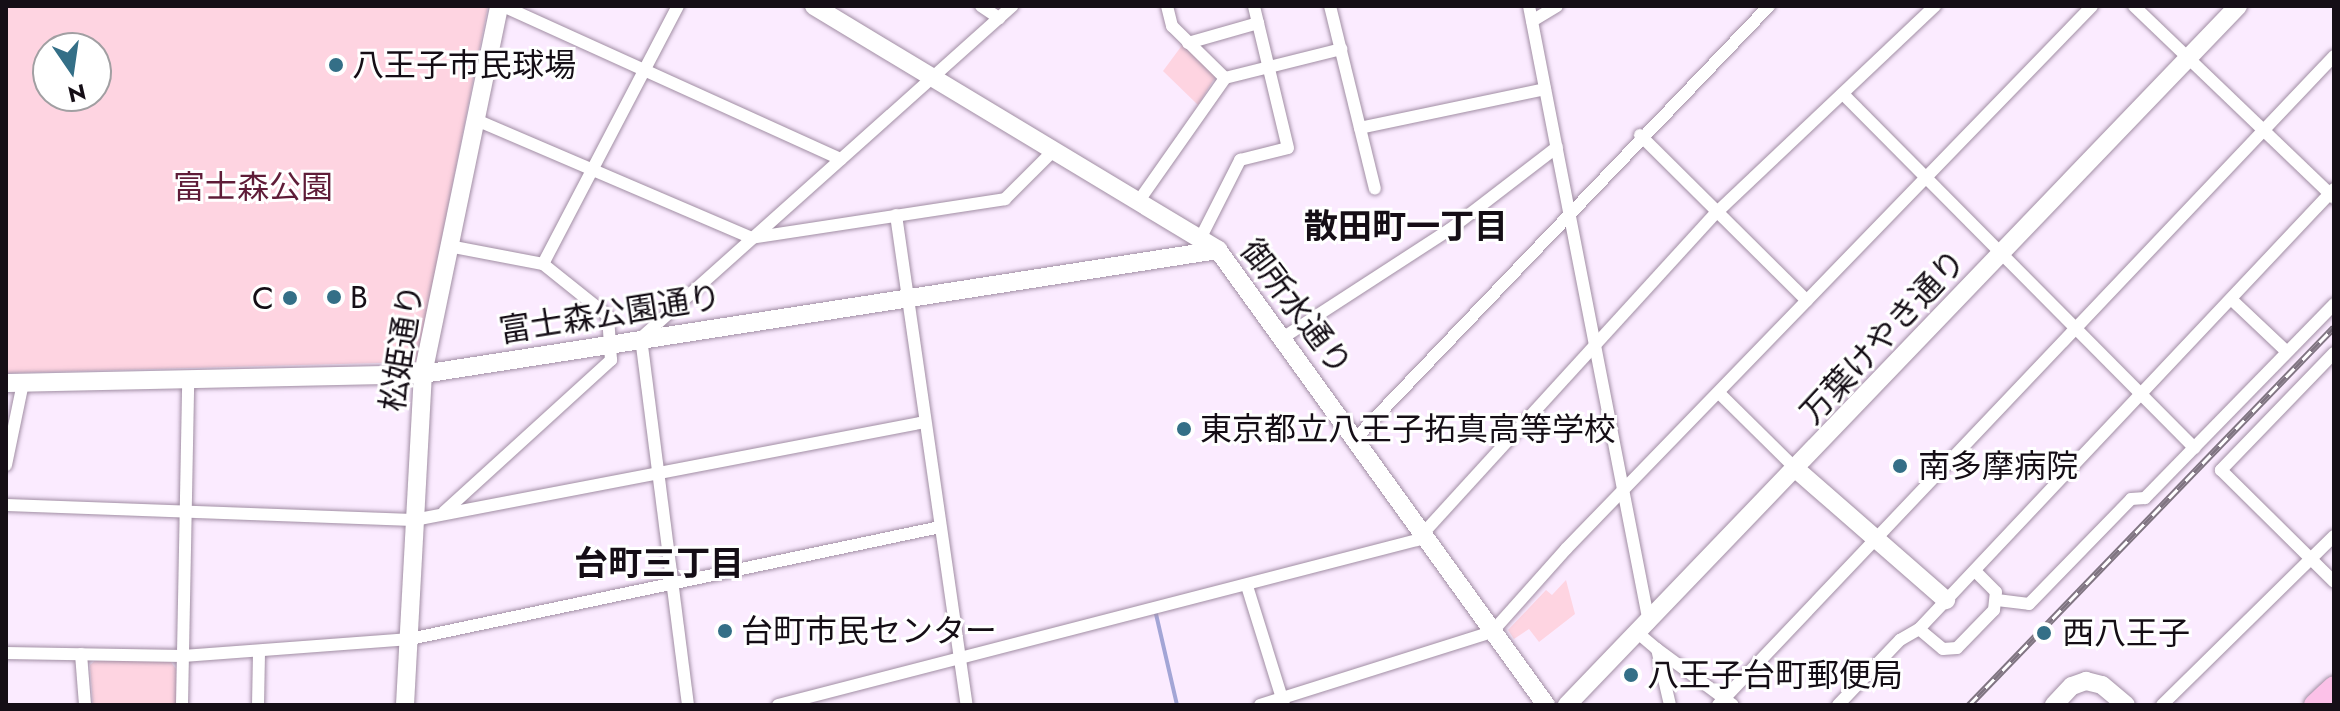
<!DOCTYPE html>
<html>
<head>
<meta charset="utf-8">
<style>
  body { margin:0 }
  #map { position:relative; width:2340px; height:711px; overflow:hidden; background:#fbebff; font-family:Jost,"Noto Sans JP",sans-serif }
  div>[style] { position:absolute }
  .green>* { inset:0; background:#fed4e1 }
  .stream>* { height:4px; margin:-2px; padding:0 2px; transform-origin:2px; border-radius:2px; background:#a3a5d6 }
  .roads { filter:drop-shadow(0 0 2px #a18ea4) drop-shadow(0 0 2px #a18ea4) }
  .street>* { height:12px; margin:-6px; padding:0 6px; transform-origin:6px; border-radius:6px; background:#fff }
  .secondary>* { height:18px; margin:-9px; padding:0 9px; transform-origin:9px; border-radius:9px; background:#fff }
  .highway>* { height:22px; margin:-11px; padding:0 11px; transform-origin:11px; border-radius:11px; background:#fcc1e8 }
  .rail>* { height:7px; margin-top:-3.5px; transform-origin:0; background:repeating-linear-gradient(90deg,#fff 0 12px,#807582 0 24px); box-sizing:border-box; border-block:2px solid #807582 }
  .dots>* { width:22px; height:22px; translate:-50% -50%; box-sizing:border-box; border:4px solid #fff; border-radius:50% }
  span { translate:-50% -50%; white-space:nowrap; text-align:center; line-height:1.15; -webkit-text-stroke:6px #fff; paint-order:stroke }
  .poi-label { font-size:32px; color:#150e16 }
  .left { translate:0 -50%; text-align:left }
  .right { translate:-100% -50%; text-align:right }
  .park-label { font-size:32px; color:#5f1c38 }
  .street-label { font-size:32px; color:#150e16 }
  .neighbourhood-label { font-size:34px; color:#150e16; font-weight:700 }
  .frame { position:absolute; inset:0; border:8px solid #150e16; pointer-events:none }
  .north { position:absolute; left:32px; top:32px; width:80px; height:80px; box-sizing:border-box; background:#fff; border:2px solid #a19fa2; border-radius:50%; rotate:167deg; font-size:22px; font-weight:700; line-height:32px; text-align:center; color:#150e16 }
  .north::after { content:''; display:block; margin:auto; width:28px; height:36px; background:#346f87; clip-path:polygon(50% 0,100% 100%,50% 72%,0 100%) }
</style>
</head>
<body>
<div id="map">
  <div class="green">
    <i style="clip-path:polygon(evenodd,6px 6px,488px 6px,417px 362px,6px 373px,6px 6px,48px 48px,96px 48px,96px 96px,48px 96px,48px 48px)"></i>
    <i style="clip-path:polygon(1183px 44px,1216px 76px,1198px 105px,1163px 71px)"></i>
    <i style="clip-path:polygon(1566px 580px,1575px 614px,1539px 642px,1529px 629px,1514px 639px,1508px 630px,1546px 590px,1552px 595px)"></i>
    <i style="clip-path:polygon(97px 659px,170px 661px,176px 669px,177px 705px,93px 705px,90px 665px)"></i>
  </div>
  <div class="stream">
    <i style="left:1156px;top:614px;width:93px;rotate:77deg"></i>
  </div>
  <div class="roads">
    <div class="street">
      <i style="left:503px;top:6px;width:371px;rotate:24.4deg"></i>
      <i style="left:981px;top:6px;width:22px;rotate:34deg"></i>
      <i style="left:1167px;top:6px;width:21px;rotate:76deg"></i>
      <i style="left:1172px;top:26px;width:74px;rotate:44.5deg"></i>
      <i style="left:1330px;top:6px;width:188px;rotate:76.2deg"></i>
      <i style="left:1529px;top:6px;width:629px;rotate:78.99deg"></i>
      <i style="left:2134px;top:6px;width:277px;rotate:43.8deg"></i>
      <i style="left:1532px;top:21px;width:29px;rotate:-31deg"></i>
      <i style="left:1188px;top:43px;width:73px;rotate:-15.9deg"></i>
      <i style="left:1845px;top:96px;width:496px;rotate:45.2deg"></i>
      <i style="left:474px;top:119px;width:301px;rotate:23.2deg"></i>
      <i style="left:751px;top:238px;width:257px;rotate:-8.7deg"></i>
      <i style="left:1005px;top:199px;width:68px;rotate:-45deg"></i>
      <i style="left:1360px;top:128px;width:189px;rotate:-11.9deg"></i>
      <i style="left:1640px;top:135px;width:235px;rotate:44.8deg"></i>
      <i style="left:1138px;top:202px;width:151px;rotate:-54.9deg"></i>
      <i style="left:1225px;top:78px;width:120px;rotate:-14deg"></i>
      <i style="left:896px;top:215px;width:495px;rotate:81.8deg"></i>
      <i style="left:1200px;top:239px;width:89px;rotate:-63.1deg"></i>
      <i style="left:1240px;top:160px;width:49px;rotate:-14deg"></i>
      <i style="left:1288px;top:148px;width:146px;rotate:-103.5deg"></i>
      <i style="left:543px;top:264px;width:291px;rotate:-62.4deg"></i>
      <i style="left:2231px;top:299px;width:77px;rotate:43.4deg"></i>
      <i style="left:1284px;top:337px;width:197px;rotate:-33deg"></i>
      <i style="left:1449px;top:230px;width:136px;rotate:-37.5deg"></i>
      <i style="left:2334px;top:353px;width:163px;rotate:134deg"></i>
      <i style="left:2221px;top:470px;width:159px;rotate:44.7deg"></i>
      <i style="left:1719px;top:393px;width:110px;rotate:44.6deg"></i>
      <i style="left:1355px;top:439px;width:599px;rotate:-46.29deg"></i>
      <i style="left:6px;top:465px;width:84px;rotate:-78.3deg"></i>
      <i style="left:6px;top:505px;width:408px;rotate:2.1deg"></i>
      <i style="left:414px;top:520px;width:520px;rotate:-10.86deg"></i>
      <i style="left:444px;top:512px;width:226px;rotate:-42.3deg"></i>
      <i style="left:611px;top:360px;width:44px;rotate:-93.9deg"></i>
      <i style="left:608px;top:316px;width:83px;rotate:-141.3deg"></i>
      <i style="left:543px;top:264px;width:96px;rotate:-169.2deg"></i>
      <i style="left:1247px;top:586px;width:125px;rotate:72.7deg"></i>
      <i style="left:1997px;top:600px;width:32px;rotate:7deg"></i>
      <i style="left:2029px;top:604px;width:146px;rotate:-45.8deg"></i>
      <i style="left:2131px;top:499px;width:14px;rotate:-4deg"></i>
      <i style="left:2145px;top:498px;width:271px;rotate:-45.7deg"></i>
      <i style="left:1919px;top:629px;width:31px;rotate:40deg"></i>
      <i style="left:1943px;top:649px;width:14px;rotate:-4deg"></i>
      <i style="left:1957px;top:648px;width:53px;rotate:-45.8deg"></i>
      <i style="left:1994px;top:610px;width:18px;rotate:-84deg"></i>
      <i style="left:1996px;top:592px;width:30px;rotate:-135deg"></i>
      <i style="left:1639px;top:634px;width:23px;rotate:40deg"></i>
      <i style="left:1657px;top:649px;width:57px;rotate:76.9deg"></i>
      <i style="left:1657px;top:649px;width:94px;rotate:36.4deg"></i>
      <i style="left:6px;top:653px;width:177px;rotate:1deg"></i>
      <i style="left:183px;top:656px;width:228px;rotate:-4.3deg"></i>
      <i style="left:410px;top:639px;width:542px;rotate:-11.93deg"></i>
      <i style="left:81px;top:654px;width:51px;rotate:85.5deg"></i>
      <i style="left:182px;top:705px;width:327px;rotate:-88.9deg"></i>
      <i style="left:258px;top:705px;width:53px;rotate:-88.9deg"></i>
      <i style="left:688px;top:705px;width:370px;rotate:-97.3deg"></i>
      <i style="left:641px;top:338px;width:498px;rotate:-41.8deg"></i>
      <i style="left:778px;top:705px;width:660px;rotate:-14.48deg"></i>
      <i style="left:1417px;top:540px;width:442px;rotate:-47.6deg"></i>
      <i style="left:1715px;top:214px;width:303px;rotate:-43.4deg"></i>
      <i style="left:1260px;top:705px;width:243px;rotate:-17.5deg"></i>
      <i style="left:1492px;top:632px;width:111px;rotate:-48.3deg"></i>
      <i style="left:1566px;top:549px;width:756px;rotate:-45.91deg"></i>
      <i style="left:1718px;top:705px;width:895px;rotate:-46.49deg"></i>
      <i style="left:1838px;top:705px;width:90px;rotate:-46.4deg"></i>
      <i style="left:1900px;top:640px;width:22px;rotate:-30deg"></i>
      <i style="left:1919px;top:629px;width:605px;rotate:-46.67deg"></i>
      <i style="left:2162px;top:705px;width:241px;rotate:-44.5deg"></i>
    </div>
    <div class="secondary">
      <i style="left:814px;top:6px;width:472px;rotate:31.1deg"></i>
      <i style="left:1218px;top:250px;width:561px;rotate:54.21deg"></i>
      <i style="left:6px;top:383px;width:417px;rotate:-1.2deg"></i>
      <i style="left:423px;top:374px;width:805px;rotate:-8.87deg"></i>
      <i style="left:1797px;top:470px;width:198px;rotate:41.1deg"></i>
      <i style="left:405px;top:705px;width:331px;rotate:-86.9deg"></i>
      <i style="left:423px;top:374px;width:376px;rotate:-78.3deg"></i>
      <i style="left:1567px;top:705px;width:969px;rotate:-46.17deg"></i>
      <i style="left:2054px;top:705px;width:26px;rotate:-47deg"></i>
      <i style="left:2072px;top:686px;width:15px;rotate:-20deg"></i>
      <i style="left:2086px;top:681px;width:16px;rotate:14deg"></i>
      <i style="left:2102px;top:685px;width:31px;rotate:40deg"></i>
    </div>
    <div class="highway">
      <i style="left:2315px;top:705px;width:26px;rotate:-43deg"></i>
    </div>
  </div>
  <div class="rail">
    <i style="left:1969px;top:705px;width:525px;rotate:-46deg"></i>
  </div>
  <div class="dots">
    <i style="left:336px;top:65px;background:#346f87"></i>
    <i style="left:334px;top:297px;background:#346f87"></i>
    <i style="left:290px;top:298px;background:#346f87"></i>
    <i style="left:1184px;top:429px;background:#346f87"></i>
    <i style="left:1900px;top:466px;background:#346f87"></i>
    <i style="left:725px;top:631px;background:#346f87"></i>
    <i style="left:2044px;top:633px;background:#346f87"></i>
    <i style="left:1631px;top:675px;background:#346f87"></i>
  </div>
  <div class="poi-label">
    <span class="left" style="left:352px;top:65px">八王子市民球場</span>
    <span class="left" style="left:350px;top:297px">B</span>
    <span class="right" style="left:274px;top:298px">C</span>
    <span class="left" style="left:1200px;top:429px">東京都立八王子拓真高等学校</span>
    <span class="left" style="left:1918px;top:466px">南多摩病院</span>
    <span class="left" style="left:741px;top:631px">台町市民センター</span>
    <span class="left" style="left:2062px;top:633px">西八王子</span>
    <span class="left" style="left:1647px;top:675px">八王子台町郵便局</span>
  </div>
  <div class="park-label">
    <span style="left:253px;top:187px">富士森公園</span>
  </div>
  <div class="street-label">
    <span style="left:1296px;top:307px;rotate:53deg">御所水通り</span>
    <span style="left:610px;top:314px;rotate:-9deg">富士森公園通り</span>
    <span style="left:1883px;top:337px;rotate:-47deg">万葉けやき通り</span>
    <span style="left:402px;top:348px;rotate:-81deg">松姫通り</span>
  </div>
  <div class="neighbourhood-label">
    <span style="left:1406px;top:227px">散田町一丁目</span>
    <span style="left:659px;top:564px">台町三丁目</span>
  </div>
  <div class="frame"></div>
  <div class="north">N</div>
</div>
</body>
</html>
